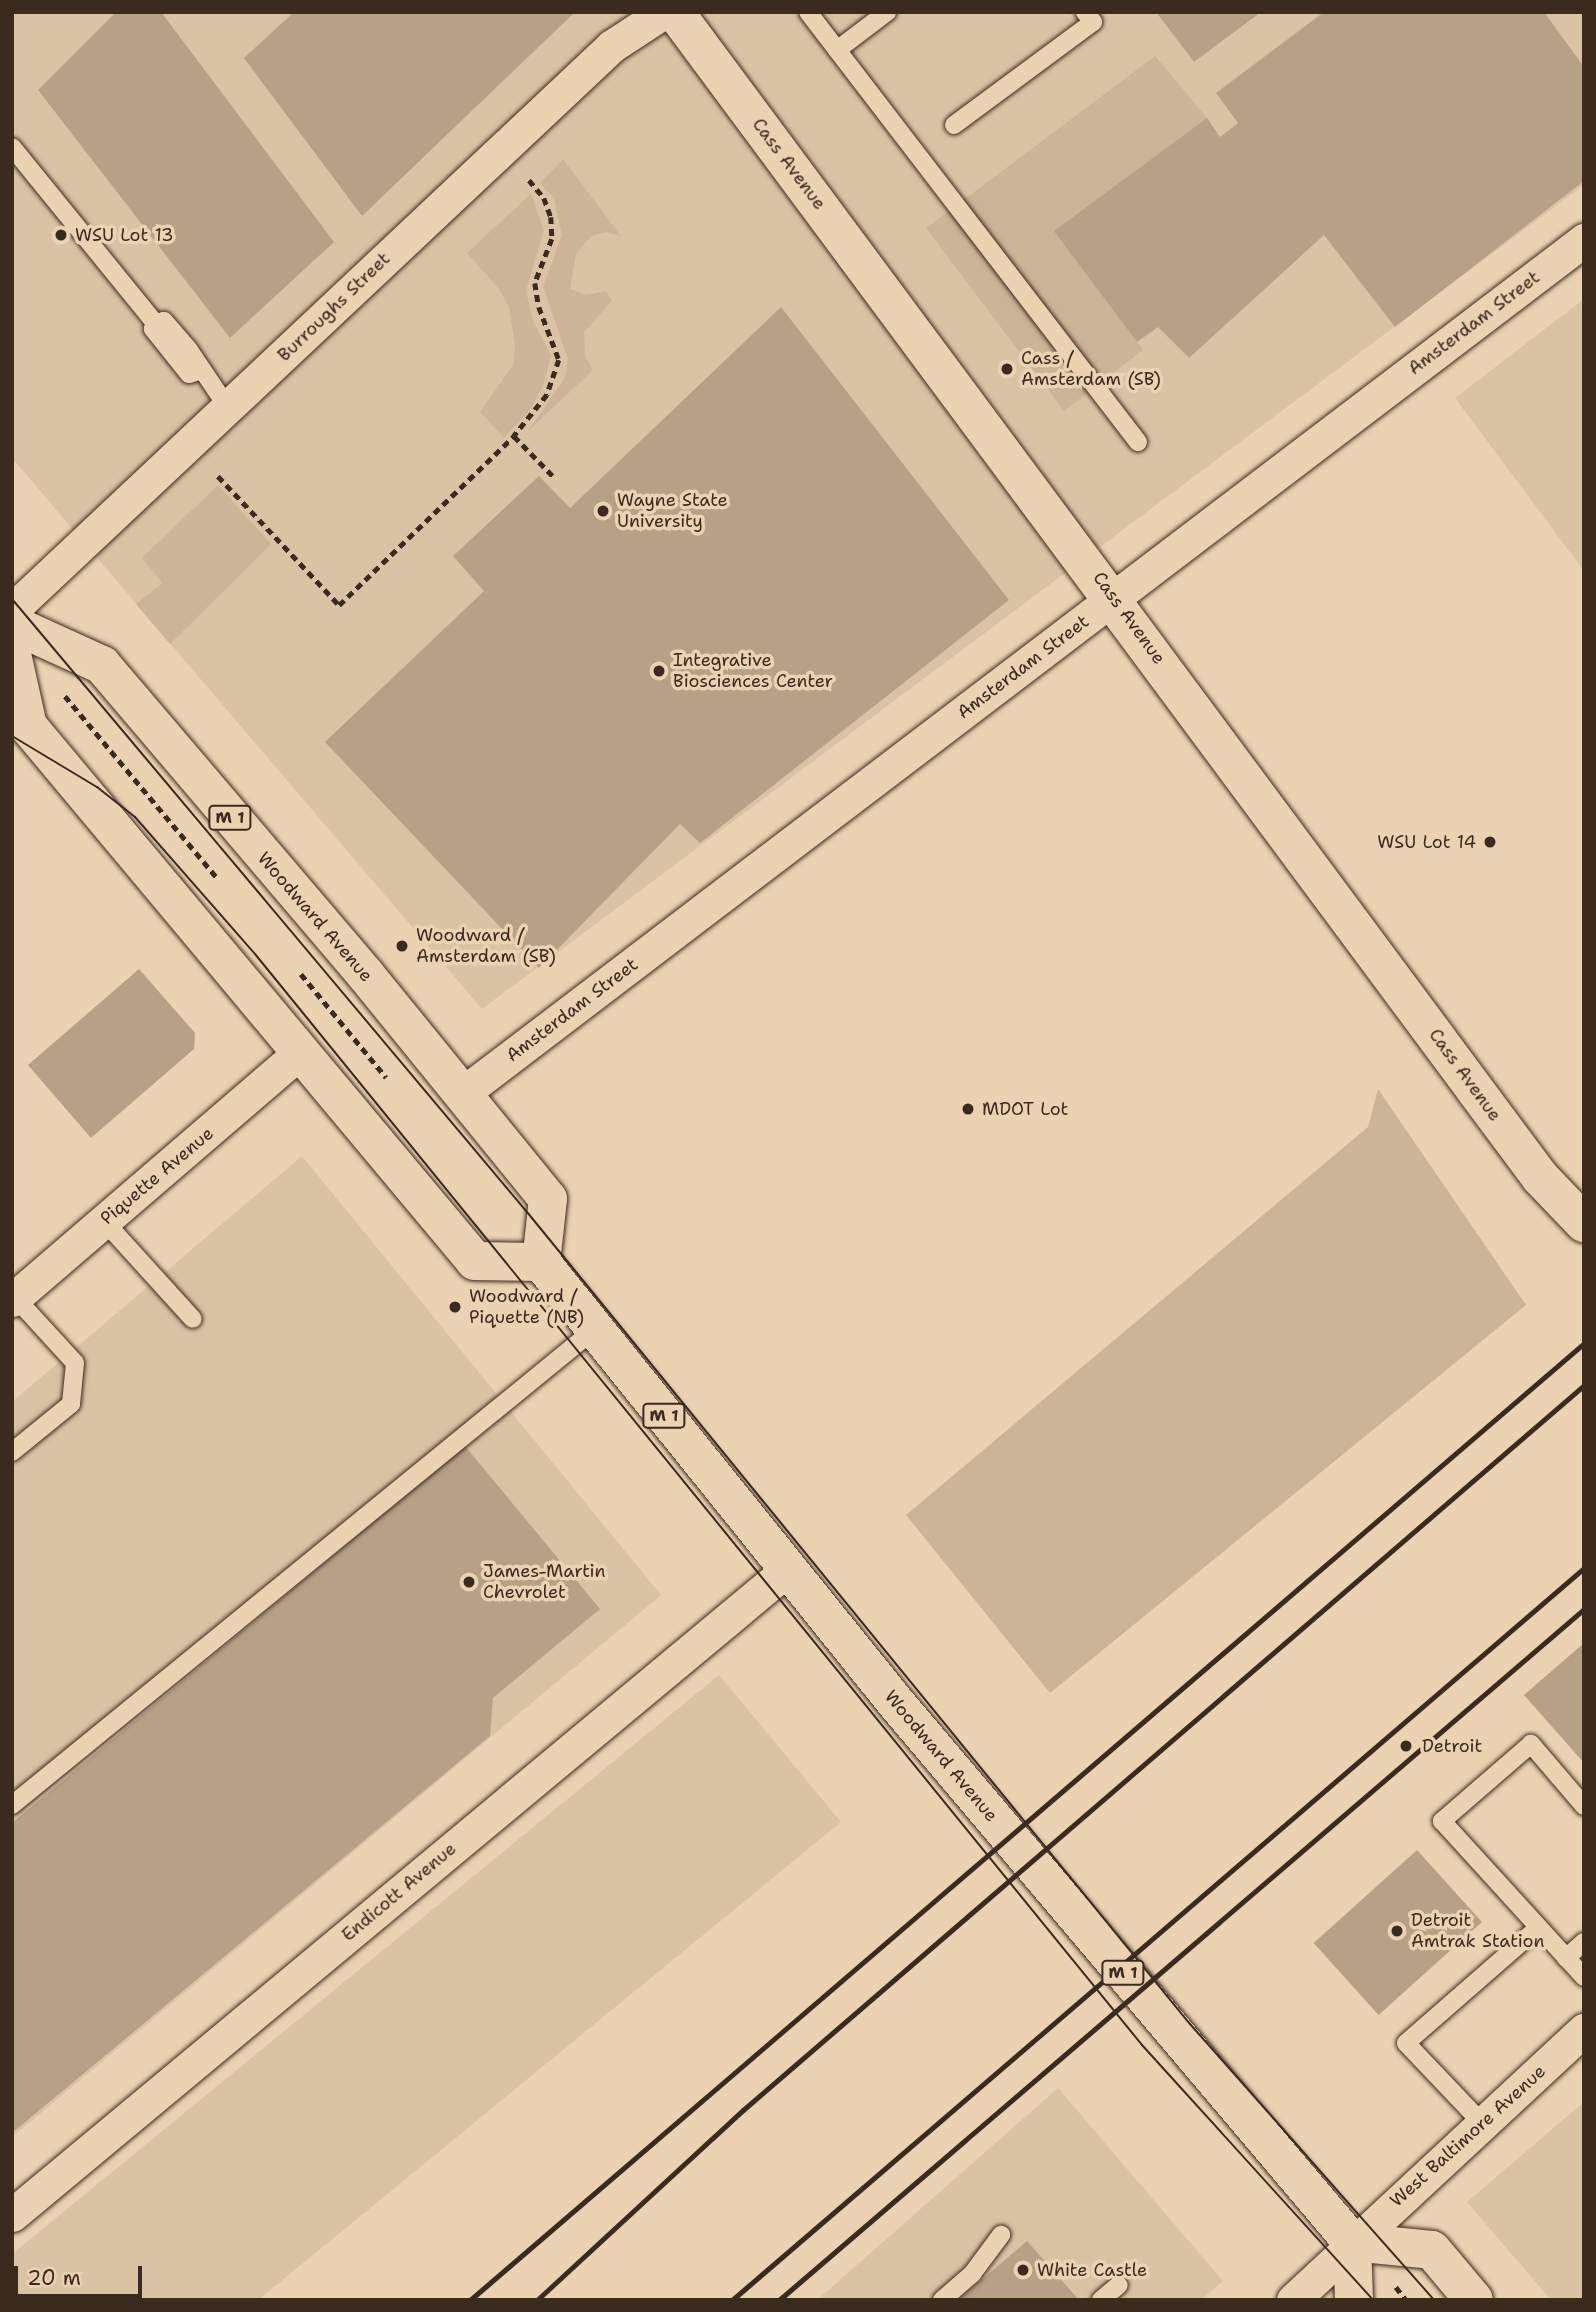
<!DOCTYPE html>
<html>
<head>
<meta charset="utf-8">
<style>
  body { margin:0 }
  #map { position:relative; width:1596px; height:2312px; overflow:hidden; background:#ead2b2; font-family:"Shantell Sans",sans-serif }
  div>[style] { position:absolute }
  .built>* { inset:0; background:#dac3a5 }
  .green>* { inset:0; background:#cbb497 }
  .building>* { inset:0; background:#b6a186; transform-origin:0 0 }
  .path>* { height:4.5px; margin-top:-2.25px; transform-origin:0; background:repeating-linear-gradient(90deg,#3b2a1e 0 7px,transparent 0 12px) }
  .roads { filter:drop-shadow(0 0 2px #3b2a1e) drop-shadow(0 0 2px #3b2a1e) }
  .service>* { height:18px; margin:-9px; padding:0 9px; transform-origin:9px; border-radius:9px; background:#ead2b2 }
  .minor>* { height:33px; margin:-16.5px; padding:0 16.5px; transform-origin:16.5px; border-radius:16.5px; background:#ead2b2 }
  .tertiary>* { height:38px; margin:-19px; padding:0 19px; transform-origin:19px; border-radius:19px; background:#ead2b2 }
  .primary>* { height:38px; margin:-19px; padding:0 19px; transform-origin:19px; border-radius:19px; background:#ead2b2 }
  .tram>* { height:2px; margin:-1px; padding:0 1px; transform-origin:1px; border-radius:1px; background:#3b2a1e }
  .rail>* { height:5px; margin:-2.5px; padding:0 2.5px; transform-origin:2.5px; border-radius:2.5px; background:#3b2a1e }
  .dots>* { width:19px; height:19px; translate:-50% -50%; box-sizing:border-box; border:4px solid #ead2b2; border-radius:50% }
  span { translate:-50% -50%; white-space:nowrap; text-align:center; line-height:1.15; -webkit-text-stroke:7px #ead2b2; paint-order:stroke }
  .shield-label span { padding:2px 5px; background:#ead2b2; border:2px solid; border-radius:5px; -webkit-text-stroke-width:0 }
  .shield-label { font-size:16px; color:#3b2a1e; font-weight:700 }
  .street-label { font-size:18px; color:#3b2a1e }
  .poi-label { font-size:18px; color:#3b2a1e }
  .left { translate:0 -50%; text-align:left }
  .right { translate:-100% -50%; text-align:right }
  .frame { position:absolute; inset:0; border:14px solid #3b2a1e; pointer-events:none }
  .scale { position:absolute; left:14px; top:2266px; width:128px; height:32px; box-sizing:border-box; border:4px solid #3b2a1e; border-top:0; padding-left:9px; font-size:21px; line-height:24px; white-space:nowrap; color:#3b2a1e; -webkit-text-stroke:5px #ead2b2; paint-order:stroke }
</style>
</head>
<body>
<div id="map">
  <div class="built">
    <i style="clip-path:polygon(12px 12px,1584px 12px,1584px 185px,482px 1009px,12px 458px)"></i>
    <i style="clip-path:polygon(1584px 299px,1584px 571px,1455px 398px)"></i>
    <i style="clip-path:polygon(302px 1156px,661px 1595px,12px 2137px,12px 1402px)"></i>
    <i style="clip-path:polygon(719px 1675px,841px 1822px,258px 2300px,12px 2300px,12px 2254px)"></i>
    <i style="clip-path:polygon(1058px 2088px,1223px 2281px,1201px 2300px,817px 2300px)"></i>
    <i style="clip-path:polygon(1584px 2102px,1584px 2300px,1551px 2300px,1467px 2202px)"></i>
  </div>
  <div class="green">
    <i style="clip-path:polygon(1155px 56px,1207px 118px,1055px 231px,1143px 350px,1064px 411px,926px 228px)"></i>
    <i style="clip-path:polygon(563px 159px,621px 236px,606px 232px,591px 236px,576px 254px,570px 289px,586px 295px,606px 291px,612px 301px,584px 332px,585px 356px,593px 370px,528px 431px,565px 378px,568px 359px,543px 287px,562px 235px,554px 198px,540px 183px)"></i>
    <i style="clip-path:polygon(531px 194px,544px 230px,526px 291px,533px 321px,551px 355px,543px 386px,530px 410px,504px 438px,480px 412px,513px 365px,515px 346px,509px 307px,499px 289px,467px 253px)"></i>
    <i style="clip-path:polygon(218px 485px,271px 544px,170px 644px,136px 604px,162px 583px,142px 558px)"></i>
    <i style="clip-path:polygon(1378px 1089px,1526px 1305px,1050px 1693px,906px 1515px,1368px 1127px)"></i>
  </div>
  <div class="building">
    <i style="clip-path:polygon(116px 12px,161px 12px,334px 242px,230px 338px,38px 90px)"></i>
    <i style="clip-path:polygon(294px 12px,572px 12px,573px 14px,362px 216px,244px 58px)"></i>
    <i style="clip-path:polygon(1156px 12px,1261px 12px,1194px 62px)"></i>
    <i style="clip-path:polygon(1324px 12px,1544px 12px,1584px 67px,1584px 181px,1395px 327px,1324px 235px,1189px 358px,1158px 327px,1137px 342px,1054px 231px,1207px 118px,1220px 137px,1238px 123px,1216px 93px)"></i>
    <i style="clip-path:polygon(781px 307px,1009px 600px,700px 843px,680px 824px,539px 968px,325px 742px,484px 591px,453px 556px,539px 476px,570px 508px)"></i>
    <i style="clip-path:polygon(139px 969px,195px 1033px,194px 1049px,91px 1138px,28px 1065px)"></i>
    <i style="clip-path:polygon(465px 1446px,600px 1609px,493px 1698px,490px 1736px,12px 2133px,12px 1823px)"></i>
    <i style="clip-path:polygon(1584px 1643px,1584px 1763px,1524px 1695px)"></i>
    <i style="left:1417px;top:1850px;width:97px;height:139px;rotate:48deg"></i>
    <i style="clip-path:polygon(1027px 2241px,1079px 2300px,958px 2300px)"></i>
  </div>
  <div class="path">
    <i style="left:529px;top:180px;width:23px;rotate:50deg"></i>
    <i style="left:544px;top:198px;width:20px;rotate:70deg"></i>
    <i style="left:551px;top:217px;width:22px;rotate:87deg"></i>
    <i style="left:552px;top:239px;width:47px;rotate:111.1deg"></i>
    <i style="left:535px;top:283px;width:24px;rotate:81deg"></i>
    <i style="left:539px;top:307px;width:57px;rotate:69.3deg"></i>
    <i style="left:559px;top:360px;width:37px;rotate:109deg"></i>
    <i style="left:547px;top:395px;width:53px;rotate:128.8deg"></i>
    <i style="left:514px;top:436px;width:59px;rotate:45.7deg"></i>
    <i style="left:218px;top:476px;width:177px;rotate:46.8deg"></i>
    <i style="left:339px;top:605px;width:243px;rotate:-44deg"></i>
    <i style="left:65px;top:696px;width:237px;rotate:50.1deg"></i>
    <i style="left:301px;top:974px;width:134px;rotate:50.5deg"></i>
    <i style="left:1396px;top:2287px;width:16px;rotate:52deg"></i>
  </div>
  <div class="roads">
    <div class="service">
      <i style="left:808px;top:12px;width:542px;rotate:52.5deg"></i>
      <i style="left:837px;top:50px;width:63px;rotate:-37.2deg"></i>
      <i style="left:954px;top:125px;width:173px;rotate:-36.5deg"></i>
      <i style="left:1093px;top:22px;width:13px;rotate:-129deg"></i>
      <i style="left:12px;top:147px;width:227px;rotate:50.9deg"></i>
      <i style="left:199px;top:371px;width:10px;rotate:163deg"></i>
      <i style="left:189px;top:374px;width:58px;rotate:-128.7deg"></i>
      <i style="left:153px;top:329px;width:6px;rotate:-72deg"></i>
      <i style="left:155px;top:323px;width:9px;rotate:-13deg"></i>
      <i style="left:164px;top:321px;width:38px;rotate:49deg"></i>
      <i style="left:189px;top:350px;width:70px;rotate:56.1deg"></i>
      <i style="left:104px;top:1221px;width:132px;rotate:47.8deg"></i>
      <i style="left:12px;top:1294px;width:93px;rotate:47.6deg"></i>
      <i style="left:75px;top:1363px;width:41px;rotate:95.6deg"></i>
      <i style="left:71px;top:1404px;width:76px;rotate:140.9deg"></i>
      <i style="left:12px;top:1805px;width:753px;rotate:-39.23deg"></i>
      <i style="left:1584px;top:1806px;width:82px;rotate:-130.5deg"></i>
      <i style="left:1531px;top:1744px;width:118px;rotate:139.1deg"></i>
      <i style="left:1442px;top:1821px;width:211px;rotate:47.7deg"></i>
      <i style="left:1566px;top:1958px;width:24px;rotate:-42deg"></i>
      <i style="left:1482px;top:2123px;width:110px;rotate:-133.5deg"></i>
      <i style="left:1406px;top:2043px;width:176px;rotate:-41.1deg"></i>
      <i style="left:942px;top:2300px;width:40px;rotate:-41deg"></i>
      <i style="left:972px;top:2274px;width:49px;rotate:-53.4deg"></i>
      <i style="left:1101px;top:2300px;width:23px;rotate:-40deg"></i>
    </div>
    <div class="minor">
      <i style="left:12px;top:610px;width:823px;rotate:-43.23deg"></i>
      <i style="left:612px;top:46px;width:62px;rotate:-33.2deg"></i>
      <i style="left:463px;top:1093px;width:1409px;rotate:-37.27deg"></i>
      <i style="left:12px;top:1300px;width:381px;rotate:-40.7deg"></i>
      <i style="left:12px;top:2215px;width:1008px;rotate:-39.77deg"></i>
      <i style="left:1293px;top:2300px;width:397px;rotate:-42.9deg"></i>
    </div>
    <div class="tertiary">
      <i style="left:675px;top:12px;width:1451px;rotate:53.41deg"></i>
      <i style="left:1540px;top:1177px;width:64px;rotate:46.3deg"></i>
    </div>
    <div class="primary">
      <i style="left:12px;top:624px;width:99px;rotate:24.5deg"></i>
      <i style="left:102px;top:665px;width:406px;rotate:49.6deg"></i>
      <i style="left:365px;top:974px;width:290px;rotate:50.9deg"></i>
      <i style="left:548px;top:1199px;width:63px;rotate:96.3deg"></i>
      <i style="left:541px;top:1262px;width:566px;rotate:51.17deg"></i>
      <i style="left:896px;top:1703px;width:706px;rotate:49.77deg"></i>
      <i style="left:1352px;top:2242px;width:58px;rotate:88deg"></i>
      <i style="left:12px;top:654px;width:74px;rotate:77.5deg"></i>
      <i style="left:28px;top:726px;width:697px;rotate:50.12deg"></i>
      <i style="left:475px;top:1261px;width:66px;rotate:0.9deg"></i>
      <i style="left:1352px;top:2242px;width:80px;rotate:5.7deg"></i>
      <i style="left:1432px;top:2250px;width:65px;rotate:50deg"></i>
    </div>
  </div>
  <div class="tram">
    <i style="left:12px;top:599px;width:801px;rotate:49.97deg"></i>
    <i style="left:527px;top:1212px;width:1048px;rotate:50.77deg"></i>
    <i style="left:1190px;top:2024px;width:368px;rotate:48.5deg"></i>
    <i style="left:12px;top:736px;width:99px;rotate:31deg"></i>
    <i style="left:97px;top:787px;width:48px;rotate:38.3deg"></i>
    <i style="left:135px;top:817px;width:182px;rotate:48.8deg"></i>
    <i style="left:255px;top:954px;width:1406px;rotate:50.89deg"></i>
    <i style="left:1142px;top:2045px;width:344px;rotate:47.8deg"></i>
  </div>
  <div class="rail">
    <i style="left:470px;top:2300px;width:1469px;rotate:-40.66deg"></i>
    <i style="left:537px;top:2300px;width:280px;rotate:-42.7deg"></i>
    <i style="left:743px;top:2110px;width:1110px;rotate:-40.76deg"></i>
    <i style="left:732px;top:2300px;width:1123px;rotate:-40.67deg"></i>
    <i style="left:779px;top:2300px;width:1061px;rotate:-40.64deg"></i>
  </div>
  <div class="dots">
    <i style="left:61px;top:235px;background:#3b2a1e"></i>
    <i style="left:1007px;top:369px;background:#3b2a1e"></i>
    <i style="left:603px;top:511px;background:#3b2a1e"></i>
    <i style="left:659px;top:671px;background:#3b2a1e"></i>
    <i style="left:1490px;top:842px;background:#3b2a1e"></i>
    <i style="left:402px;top:946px;background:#3b2a1e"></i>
    <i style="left:968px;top:1109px;background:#3b2a1e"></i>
    <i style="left:455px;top:1307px;background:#3b2a1e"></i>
    <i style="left:469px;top:1582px;background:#3b2a1e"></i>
    <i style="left:1406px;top:1746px;background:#3b2a1e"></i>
    <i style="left:1397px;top:1931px;background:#3b2a1e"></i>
    <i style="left:1023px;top:2270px;background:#3b2a1e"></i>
  </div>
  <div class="shield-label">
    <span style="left:230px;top:818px">M 1</span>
    <span style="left:664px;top:1416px">M 1</span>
    <span style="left:1123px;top:1973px">M 1</span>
  </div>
  <div class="street-label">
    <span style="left:789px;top:164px;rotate:53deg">Cass Avenue</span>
    <span style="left:334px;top:307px;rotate:-44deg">Burroughs Street</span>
    <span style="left:1474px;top:323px;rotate:-37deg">Amsterdam Street</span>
    <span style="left:1129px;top:618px;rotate:54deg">Cass Avenue</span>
    <span style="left:1023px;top:667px;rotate:-37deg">Amsterdam Street</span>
    <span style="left:315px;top:917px;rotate:49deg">Woodward Avenue</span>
    <span style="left:572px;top:1010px;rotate:-37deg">Amsterdam Street</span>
    <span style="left:1465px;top:1075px;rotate:54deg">Cass Avenue</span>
    <span style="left:157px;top:1176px;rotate:-40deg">Piquette Avenue</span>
    <span style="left:941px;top:1756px;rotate:50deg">Woodward Avenue</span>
    <span style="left:399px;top:1892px;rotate:-40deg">Endicott Avenue</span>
    <span style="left:1468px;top:2136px;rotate:-42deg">West Baltimore Avenue</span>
  </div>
  <div class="poi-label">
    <span class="left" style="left:75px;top:235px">WSU Lot 13</span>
    <span class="left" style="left:1021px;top:369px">Cass /<br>Amsterdam (SB)</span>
    <span class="left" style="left:617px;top:511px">Wayne State<br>University</span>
    <span class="left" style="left:673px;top:671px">Integrative<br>Biosciences Center</span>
    <span class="right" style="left:1476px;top:842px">WSU Lot 14</span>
    <span class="left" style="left:416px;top:946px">Woodward /<br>Amsterdam (SB)</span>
    <span class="left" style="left:982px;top:1109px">MDOT Lot</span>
    <span class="left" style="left:469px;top:1307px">Woodward /<br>Piquette (NB)</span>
    <span class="left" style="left:483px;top:1582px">James-Martin<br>Chevrolet</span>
    <span class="left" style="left:1422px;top:1746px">Detroit</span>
    <span class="left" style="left:1411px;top:1931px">Detroit<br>Amtrak Station</span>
    <span class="left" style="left:1037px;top:2270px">White Castle</span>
  </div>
  <div class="frame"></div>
  <div class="scale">20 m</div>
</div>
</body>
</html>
